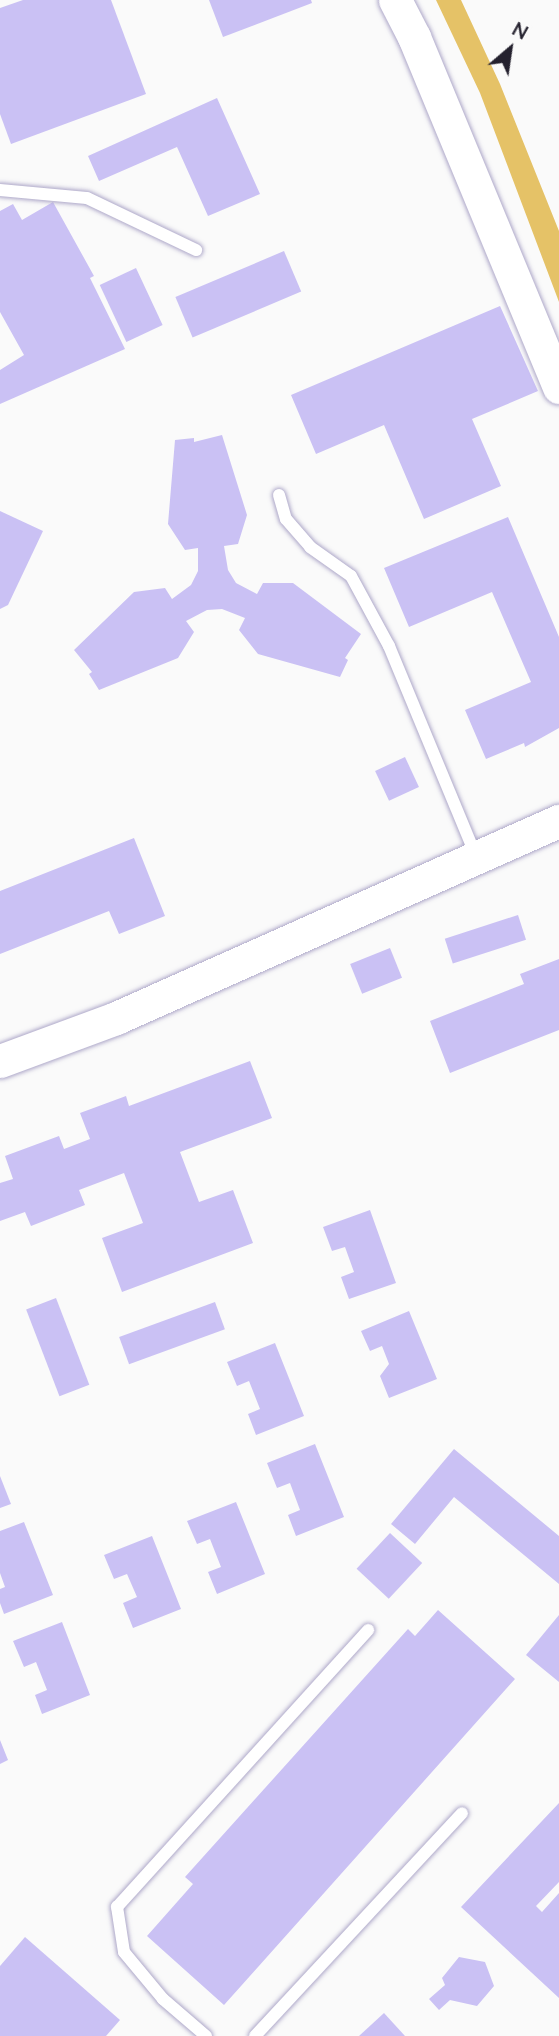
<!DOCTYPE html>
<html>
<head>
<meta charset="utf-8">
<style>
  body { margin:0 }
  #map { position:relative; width:559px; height:2036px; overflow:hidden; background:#fafafa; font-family:Lato,sans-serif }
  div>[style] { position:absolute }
  .green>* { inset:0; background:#e5c267 }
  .building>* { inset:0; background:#cac1f4; transform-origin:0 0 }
  .roads { filter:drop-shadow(0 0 2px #aea8c9) drop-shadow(0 0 2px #aea8c9) }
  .service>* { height:12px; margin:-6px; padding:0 6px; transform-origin:6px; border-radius:6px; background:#fff }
  .tertiary>* { height:33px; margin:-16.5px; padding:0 16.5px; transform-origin:16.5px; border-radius:16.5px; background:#fff }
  span { translate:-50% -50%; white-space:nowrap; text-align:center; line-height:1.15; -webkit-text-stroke:5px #fafafa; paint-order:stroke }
  .north { position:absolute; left:475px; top:14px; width:70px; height:70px; -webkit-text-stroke:5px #fafafa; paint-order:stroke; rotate:29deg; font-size:19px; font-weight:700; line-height:28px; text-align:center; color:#24212e }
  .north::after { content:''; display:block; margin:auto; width:24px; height:32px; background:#24212e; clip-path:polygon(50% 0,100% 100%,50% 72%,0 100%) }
</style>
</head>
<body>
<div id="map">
  <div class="green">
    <i style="clip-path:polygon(436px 0,461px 0,500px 84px,559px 231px,559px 302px,480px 93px)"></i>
  </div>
  <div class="building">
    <i style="clip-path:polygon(23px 0,111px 0,146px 94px,11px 144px,0 114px,0 8px)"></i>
    <i style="clip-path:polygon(209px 0,311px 0,312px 3px,223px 37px)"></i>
    <i style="clip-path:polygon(217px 98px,260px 194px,208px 216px,177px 147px,99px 181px,88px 156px)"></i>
    <i style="clip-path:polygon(53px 202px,94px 276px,90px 278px,125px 349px,0 404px,0 370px,24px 355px,0 312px,0 211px,13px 204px,22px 220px)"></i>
    <i style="left:284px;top:251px;width:44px;height:118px;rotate:67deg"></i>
    <i style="left:136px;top:268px;width:63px;height:40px;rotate:65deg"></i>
    <i style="clip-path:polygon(500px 306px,538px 391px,472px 419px,501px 486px,424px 519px,384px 425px,316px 454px,291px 395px)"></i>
    <i style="clip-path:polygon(222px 435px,247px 515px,238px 544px,224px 546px,228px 570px,236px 583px,257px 594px,263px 583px,293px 583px,361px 634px,345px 658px,348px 660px,340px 677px,258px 654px,239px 630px,245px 618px,222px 609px,207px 610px,186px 621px,194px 632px,178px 658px,99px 690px,89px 674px,92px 672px,74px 650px,134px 592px,165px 588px,172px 599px,191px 585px,198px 571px,198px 548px,185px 550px,168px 524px,175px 440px,194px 438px,194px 442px)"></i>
    <i style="clip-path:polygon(0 511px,43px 531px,8px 605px,0 609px)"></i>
    <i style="clip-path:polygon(508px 517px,559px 637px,559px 728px,525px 747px,524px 743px,486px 759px,465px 710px,531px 682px,492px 592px,409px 627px,384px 568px)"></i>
    <i style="left:405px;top:757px;width:33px;height:33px;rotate:65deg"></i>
    <i style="clip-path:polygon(134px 838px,165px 916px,119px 934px,109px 911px,0 954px,0 891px)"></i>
    <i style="left:518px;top:915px;width:26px;height:77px;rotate:72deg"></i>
    <i style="left:390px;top:948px;width:32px;height:43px;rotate:68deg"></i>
    <i style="clip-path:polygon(559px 959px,559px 1030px,450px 1073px,430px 1021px,524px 984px,520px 974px)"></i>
    <i style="clip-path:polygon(250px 1061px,272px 1118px,180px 1152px,199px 1202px,233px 1190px,253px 1243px,122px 1292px,102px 1238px,143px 1223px,124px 1173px,79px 1190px,85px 1205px,31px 1226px,25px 1212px,0 1221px,0 1183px,13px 1179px,5px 1156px,59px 1136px,64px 1149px,90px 1139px,80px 1113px,126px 1096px,129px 1106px)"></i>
    <i style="clip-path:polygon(370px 1210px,396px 1283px,349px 1299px,341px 1277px,354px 1272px,345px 1247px,332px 1251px,323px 1227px)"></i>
    <i style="left:56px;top:1298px;width:93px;height:32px;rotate:69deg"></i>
    <i style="left:215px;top:1302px;width:29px;height:102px;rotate:70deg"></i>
    <i style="clip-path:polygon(409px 1311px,437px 1379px,389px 1398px,380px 1376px,389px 1364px,382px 1346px,370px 1351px,361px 1331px)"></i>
    <i style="clip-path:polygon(275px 1343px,304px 1416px,256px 1435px,248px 1414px,260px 1409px,249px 1381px,237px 1386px,227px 1362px)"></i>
    <i style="clip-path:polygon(315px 1444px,344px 1517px,296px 1536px,288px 1515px,300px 1510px,290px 1483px,277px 1488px,267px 1463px)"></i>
    <i style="clip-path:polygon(454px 1449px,559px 1536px,559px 1584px,454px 1497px,415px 1544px,391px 1524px)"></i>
    <i style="clip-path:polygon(0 1476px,11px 1504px,0 1508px)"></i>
    <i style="clip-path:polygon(236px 1502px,265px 1574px,217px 1594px,208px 1572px,221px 1567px,210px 1539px,197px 1544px,187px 1521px)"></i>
    <i style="clip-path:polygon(24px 1522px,53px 1595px,4px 1614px,0 1603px,0 1589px,5px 1587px,0 1573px,0 1531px)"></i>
    <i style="left:390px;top:1533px;width:44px;height:49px;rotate:43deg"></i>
    <i style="clip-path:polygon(152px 1536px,181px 1609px,133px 1628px,123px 1603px,137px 1597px,127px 1574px,114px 1579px,104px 1555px)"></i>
    <i style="clip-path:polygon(438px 1610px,515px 1679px,224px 2005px,147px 1936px,193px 1884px,185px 1877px,408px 1629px,415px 1636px)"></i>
    <i style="clip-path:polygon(559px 1615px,559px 1682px,526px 1655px)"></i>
    <i style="clip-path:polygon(62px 1622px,90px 1695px,42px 1714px,35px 1695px,47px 1690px,36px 1662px,24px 1667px,13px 1641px)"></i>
    <i style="clip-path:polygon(0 1740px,8px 1760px,0 1764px)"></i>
    <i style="clip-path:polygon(559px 1803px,559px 1882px,536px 1906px,542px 1912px,559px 1893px,559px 1998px,461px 1907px)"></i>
    <i style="clip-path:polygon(25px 1937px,120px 2020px,106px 2036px,0 2036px,0 1966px)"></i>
    <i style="clip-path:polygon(459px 1957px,485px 1962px,494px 1986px,477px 2006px,450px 2000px,439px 2010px,429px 1999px,445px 1985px,442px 1978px)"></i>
    <i style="clip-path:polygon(384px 2013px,405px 2036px,359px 2036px)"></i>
  </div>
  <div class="roads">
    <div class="service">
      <i style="left:0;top:190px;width:87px;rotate:5.3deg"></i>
      <i style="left:87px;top:198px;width:121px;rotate:25.5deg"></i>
      <i style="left:279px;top:495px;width:25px;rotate:74deg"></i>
      <i style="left:286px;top:519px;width:37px;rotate:49deg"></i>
      <i style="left:310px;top:547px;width:50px;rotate:35.3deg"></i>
      <i style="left:351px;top:576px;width:80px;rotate:61.5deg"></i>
      <i style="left:389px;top:646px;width:230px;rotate:67.5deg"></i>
      <i style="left:206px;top:2036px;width:57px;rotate:-139.3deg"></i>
      <i style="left:163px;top:1999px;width:61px;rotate:-129.7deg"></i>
      <i style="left:124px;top:1952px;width:46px;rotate:-98.8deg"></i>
      <i style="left:117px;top:1907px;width:374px;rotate:-47.8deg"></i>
      <i style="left:255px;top:2036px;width:304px;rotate:-47.1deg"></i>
    </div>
    <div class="tertiary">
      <i style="left:395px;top:0;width:42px;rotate:62.8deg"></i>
      <i style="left:414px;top:37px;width:379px;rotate:67.5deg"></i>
      <i style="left:0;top:1061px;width:124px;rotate:-20.3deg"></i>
      <i style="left:116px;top:1018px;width:485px;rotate:-24deg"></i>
    </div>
  </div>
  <div class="north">N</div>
</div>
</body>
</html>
